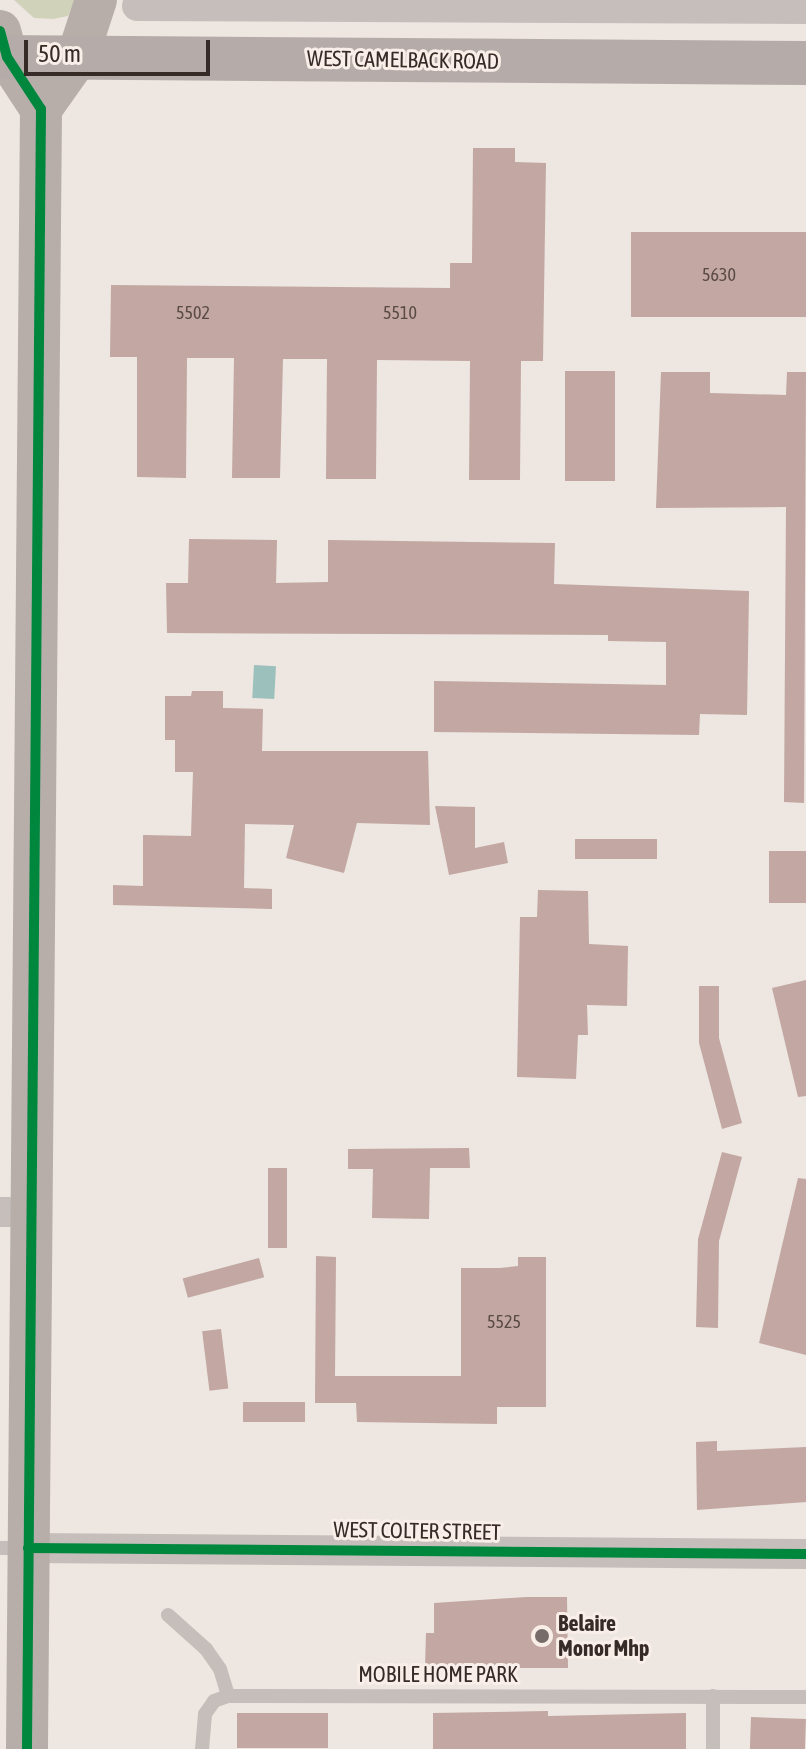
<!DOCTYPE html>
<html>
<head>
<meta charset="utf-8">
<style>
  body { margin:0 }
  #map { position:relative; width:806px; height:1749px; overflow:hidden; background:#ede6e1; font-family:"Asap Condensed",sans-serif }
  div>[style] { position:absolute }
  .green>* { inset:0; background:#d1d2ba }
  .water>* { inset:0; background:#9cc1bc; transform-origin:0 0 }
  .building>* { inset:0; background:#c2a7a2; transform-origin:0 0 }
  .lane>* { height:14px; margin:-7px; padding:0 7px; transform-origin:7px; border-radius:7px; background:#c6beba }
  .street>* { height:30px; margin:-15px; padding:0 15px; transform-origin:15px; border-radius:15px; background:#c6beba }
  .secondary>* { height:42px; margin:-21px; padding:0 21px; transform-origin:21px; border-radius:21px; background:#b7aeaa }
  .primary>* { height:44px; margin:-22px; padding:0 22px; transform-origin:22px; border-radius:22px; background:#b5aca9 }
  .cycleway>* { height:10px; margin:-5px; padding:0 5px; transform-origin:5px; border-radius:5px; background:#00873e }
  .dots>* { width:22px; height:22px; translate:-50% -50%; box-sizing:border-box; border:4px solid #faefe8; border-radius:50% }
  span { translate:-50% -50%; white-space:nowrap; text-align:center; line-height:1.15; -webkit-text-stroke:6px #faefe8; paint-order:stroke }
  .number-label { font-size:18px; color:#5a4a46 }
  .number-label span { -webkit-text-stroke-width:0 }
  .street-label { font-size:22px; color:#372b28 }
  .poi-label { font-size:22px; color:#372b28; font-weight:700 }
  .left { translate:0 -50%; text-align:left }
  .scale { position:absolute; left:24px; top:40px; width:186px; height:36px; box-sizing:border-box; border:4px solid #372b28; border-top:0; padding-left:10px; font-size:24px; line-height:28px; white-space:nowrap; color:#372b28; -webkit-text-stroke:6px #faefe8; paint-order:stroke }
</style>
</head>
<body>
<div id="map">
  <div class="green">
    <i style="clip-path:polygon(14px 0,75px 0,68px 16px,53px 19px,34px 18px)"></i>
  </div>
  <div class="water">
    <i style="left:254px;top:665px;width:22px;height:33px;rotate:3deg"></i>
  </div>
  <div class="building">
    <i style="clip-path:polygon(473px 148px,515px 148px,515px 162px,546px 163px,543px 361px,521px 361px,520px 480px,469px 480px,470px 361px,377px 360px,376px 479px,326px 479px,327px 359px,283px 359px,280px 478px,232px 478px,234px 358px,187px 358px,186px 478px,137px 477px,137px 357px,110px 357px,111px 285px,450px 288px,450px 263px,472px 263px)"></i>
    <i style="left:631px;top:232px;width:175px;height:85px"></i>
    <i style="left:565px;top:371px;width:50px;height:110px"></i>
    <i style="clip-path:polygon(661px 372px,710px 372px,710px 393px,786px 395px,787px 372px,806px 372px,804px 803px,784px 802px,786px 507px,656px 508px)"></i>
    <i style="clip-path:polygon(189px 539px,277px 540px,276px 583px,328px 582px,328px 540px,555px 543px,554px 584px,749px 591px,747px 715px,700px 714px,699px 735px,434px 732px,434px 681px,666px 685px,666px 642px,608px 641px,608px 635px,167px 633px,166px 583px,188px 583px)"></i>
    <i style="clip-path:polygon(192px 691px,223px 691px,223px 708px,263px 709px,262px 751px,428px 751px,430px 825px,357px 823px,344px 873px,286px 858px,294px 825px,245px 824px,244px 888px,272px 889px,272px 909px,113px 905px,113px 885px,143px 886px,143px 835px,191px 836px,193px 772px,175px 772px,175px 740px,165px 740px,165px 696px,191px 696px)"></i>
    <i style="clip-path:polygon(435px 806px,475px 807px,475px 848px,504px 842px,508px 863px,449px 875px)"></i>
    <i style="left:657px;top:839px;width:20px;height:82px;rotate:90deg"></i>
    <i style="left:769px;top:851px;width:37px;height:52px"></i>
    <i style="clip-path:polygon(538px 890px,588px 891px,589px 944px,628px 946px,627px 1006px,587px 1005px,588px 1035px,578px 1035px,576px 1079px,517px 1077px,520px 917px,537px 917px)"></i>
    <i style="clip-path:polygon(806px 980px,806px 1096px,798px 1097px,772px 988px)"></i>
    <i style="clip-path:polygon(699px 986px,719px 986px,719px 1038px,742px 1123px,722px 1129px,699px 1043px)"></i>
    <i style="clip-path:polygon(469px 1148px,470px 1168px,430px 1168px,429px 1219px,372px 1218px,373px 1169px,348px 1169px,348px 1149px)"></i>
    <i style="clip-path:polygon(722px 1152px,742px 1157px,719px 1241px,718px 1328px,696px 1327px,698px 1239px)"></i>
    <i style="left:268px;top:1168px;width:19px;height:80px"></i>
    <i style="clip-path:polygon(798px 1178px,806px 1179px,806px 1355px,759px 1343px)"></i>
    <i style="clip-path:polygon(316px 1256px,336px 1257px,335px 1376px,461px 1376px,461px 1268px,500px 1268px,518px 1266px,518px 1257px,546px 1257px,546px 1407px,497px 1407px,497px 1424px,357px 1422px,356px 1403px,315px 1403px)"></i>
    <i style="left:259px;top:1258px;width:20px;height:79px;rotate:75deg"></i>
    <i style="left:221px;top:1329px;width:60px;height:19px;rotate:83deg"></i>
    <i style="left:305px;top:1402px;width:20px;height:62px;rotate:90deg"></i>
    <i style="clip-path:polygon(717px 1441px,717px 1451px,806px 1447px,806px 1502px,697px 1510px,696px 1442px)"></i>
    <i style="clip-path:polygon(526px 1597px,567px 1597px,568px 1668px,425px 1668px,426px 1633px,434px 1633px,434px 1603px)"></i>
    <i style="clip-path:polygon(548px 1711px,548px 1716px,686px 1713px,686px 1749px,433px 1749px,433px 1713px)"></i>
    <i style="left:328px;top:1713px;width:35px;height:91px;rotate:90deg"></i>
    <i style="left:751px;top:1717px;width:55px;height:32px;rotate:2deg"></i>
  </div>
  <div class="lane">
    <i style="left:0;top:1548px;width:24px"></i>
    <i style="left:168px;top:1615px;width:51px;rotate:41.8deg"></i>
    <i style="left:206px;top:1649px;width:24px;rotate:55deg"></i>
    <i style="left:220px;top:1669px;width:28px;rotate:73deg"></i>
    <i style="left:713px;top:1696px;width:53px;rotate:90deg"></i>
    <i style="left:202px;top:1749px;width:35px;rotate:-85deg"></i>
    <i style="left:205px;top:1714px;width:16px;rotate:-55deg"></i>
    <i style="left:214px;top:1701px;width:15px;rotate:-20deg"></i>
    <i style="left:228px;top:1696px;width:578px;rotate:0.1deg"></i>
  </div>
  <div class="street">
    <i style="left:137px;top:6px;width:669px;rotate:0.26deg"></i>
    <i style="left:0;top:1212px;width:31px"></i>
    <i style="left:28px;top:1548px;width:778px;rotate:0.44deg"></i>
  </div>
  <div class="secondary">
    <i style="left:0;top:31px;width:27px;rotate:75deg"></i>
    <i style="left:7px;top:57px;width:62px;rotate:56.8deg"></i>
    <i style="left:41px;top:109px;width:1640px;rotate:90.49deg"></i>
    <i style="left:41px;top:109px;width:62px;rotate:-54.8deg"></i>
    <i style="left:77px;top:58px;width:61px;rotate:-71.9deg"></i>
  </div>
  <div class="primary">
    <i style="left:0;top:57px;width:806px;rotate:0.43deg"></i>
  </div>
  <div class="cycleway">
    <i style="left:0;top:31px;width:27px;rotate:75deg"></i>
    <i style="left:7px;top:57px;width:62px;rotate:56.8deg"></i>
    <i style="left:41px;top:109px;width:1640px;rotate:90.49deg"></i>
    <i style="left:28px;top:1548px;width:778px;rotate:0.44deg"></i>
  </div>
  <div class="dots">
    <i style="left:542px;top:1636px;background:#776c69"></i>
  </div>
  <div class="number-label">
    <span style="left:719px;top:275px">5630</span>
    <span style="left:193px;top:313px">5502</span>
    <span style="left:400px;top:313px">5510</span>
    <span style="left:504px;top:1322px">5525</span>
  </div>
  <div class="street-label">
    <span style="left:403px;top:60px;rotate:1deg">WEST CAMELBACK ROAD</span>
    <span style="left:417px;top:1531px;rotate:1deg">WEST COLTER STREET</span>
    <span style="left:438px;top:1675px">MOBILE HOME PARK</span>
  </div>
  <div class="poi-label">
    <span class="left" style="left:558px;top:1636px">Belaire<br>Monor Mhp</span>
  </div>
  <div class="scale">50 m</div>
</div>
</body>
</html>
